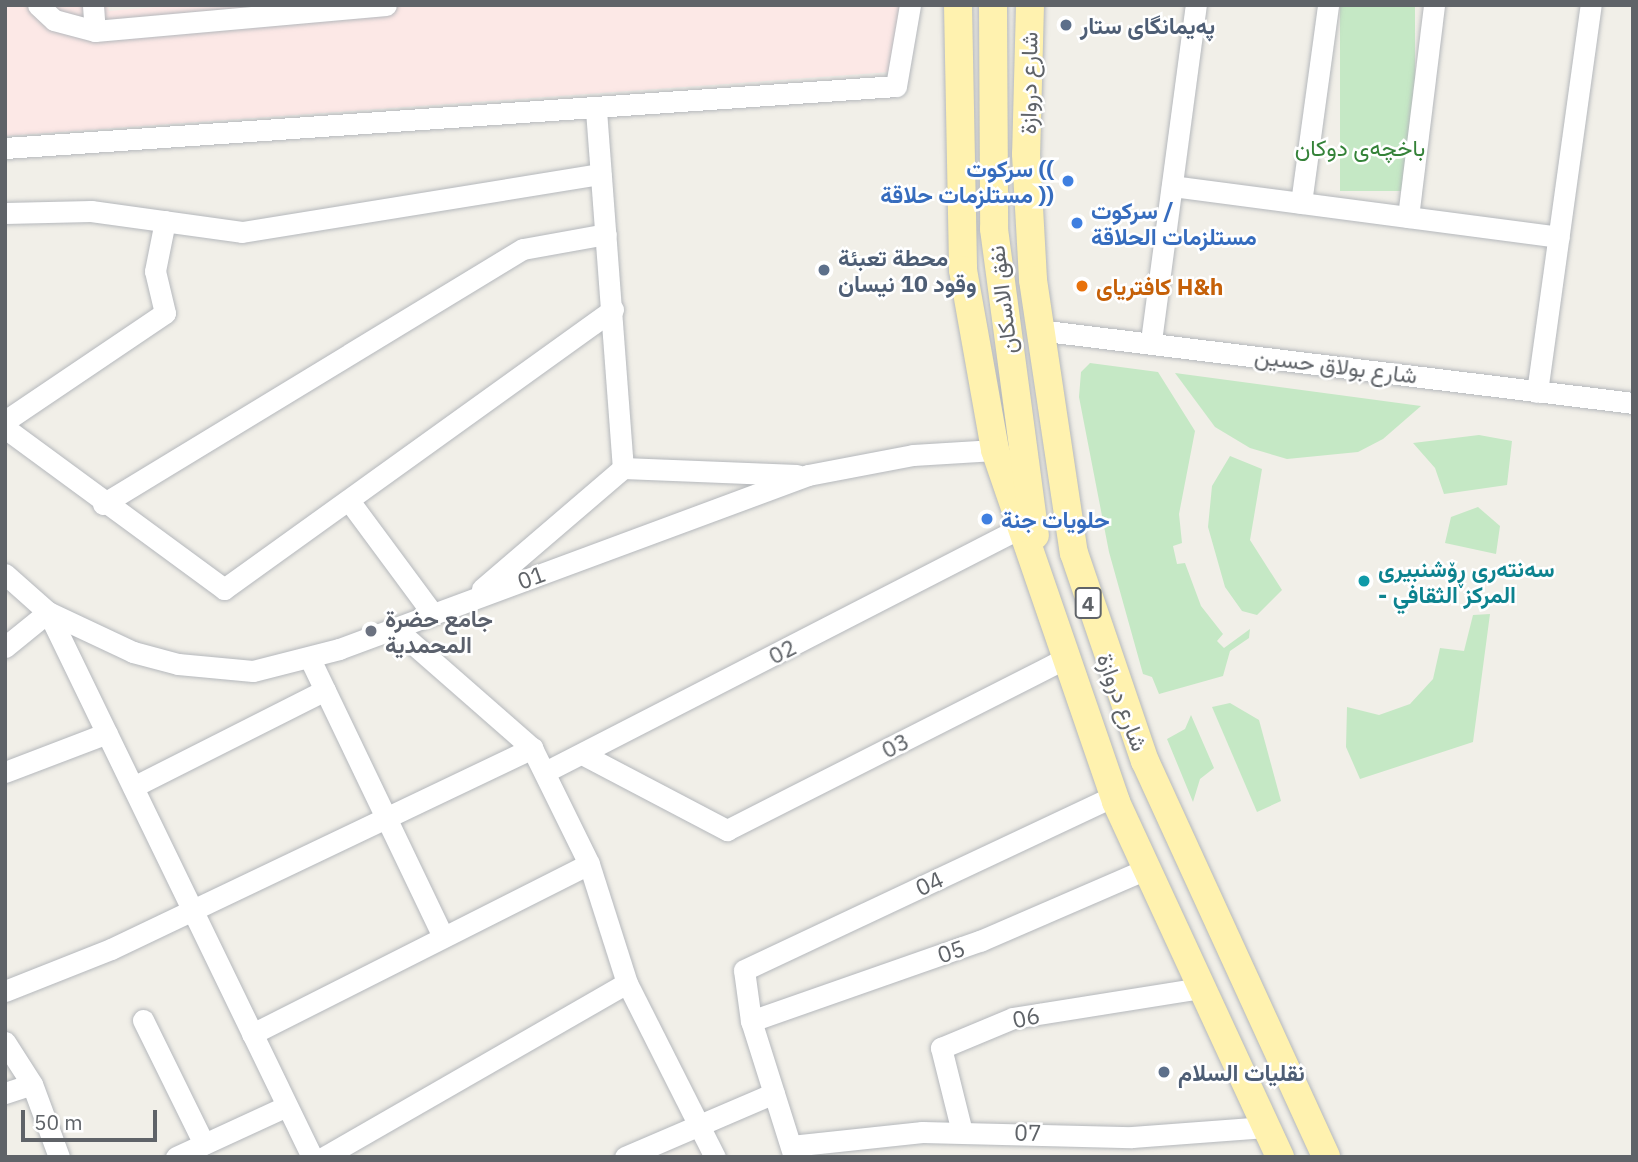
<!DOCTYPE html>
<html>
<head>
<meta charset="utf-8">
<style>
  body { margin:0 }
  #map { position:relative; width:1638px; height:1162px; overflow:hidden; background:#f1efe8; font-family:"IBM Plex Sans",Vazirmatn,sans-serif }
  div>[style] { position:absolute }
  .medical>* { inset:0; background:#fce8e6 }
  .green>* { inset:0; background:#c5e8c5; transform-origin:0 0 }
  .roads { filter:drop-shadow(0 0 2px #b5b8bc) drop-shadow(0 0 2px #b5b8bc) }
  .minor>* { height:21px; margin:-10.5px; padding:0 10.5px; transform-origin:10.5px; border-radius:10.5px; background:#fff }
  .major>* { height:28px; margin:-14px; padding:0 14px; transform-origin:14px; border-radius:14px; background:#fff2af }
  .dots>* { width:19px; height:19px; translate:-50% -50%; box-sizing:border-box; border:4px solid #fff; border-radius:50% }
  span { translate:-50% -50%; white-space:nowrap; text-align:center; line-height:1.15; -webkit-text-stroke:5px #fff; paint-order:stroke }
  .shield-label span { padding:2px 5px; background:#fff; border:2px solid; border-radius:5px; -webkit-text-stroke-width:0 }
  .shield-label { font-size:21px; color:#5f6368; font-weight:700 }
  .service-label { font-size:23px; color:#4e5e75; font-weight:700 }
  .left { translate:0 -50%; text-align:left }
  .street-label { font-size:23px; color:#5f6368 }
  .park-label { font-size:23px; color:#348238 }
  .shop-label { font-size:23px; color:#366cbe; font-weight:700 }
  .right { translate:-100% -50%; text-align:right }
  .food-label { font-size:23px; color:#c56008; font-weight:700 }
  .culture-label { font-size:23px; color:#0d838f; font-weight:700 }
  .worship-label { font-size:23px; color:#5b616d; font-weight:700 }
  .frame { position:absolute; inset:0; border:7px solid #5f6368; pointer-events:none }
  .scale { position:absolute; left:21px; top:1110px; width:136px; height:32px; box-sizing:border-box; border:4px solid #5f6368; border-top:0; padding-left:9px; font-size:21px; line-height:24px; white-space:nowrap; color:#5f6368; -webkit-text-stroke:5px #fff; paint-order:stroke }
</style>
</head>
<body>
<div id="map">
  <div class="medical">
    <i style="clip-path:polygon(5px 5px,108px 5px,109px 11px,178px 5px,901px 5px,891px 72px,5px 136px)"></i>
  </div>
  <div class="green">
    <i style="left:1340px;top:5px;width:75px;height:186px"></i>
    <i style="clip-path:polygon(1090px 363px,1158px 372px,1195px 431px,1179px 514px,1182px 543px,1173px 546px,1177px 564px,1185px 563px,1201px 606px,1223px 634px,1217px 641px,1224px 648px,1250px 629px,1249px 638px,1230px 651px,1223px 676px,1159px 694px,1152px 677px,1143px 674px,1109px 552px,1079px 397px,1081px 372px)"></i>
    <i style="clip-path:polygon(1175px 373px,1421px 406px,1383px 439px,1358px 452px,1287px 459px,1250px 448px,1215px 427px)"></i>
    <i style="clip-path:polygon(1479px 435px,1512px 441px,1507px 485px,1444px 494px,1435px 468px,1413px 443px)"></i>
    <i style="clip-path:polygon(1230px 456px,1262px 469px,1250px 540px,1282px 590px,1257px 615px,1242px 611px,1225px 587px,1208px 527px,1212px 486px)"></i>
    <i style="clip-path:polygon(1478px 507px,1500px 526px,1496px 554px,1445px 543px,1451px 517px)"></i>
    <i style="clip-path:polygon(1490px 614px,1473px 742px,1360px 779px,1346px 747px,1347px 707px,1379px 715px,1410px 704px,1433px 679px,1440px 648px,1464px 651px,1473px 615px)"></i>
    <i style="clip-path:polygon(1230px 703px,1259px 720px,1281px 801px,1257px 812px,1212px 707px)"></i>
    <i style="clip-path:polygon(1191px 715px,1214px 768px,1200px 779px,1193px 802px,1167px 739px,1185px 729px)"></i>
  </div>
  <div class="roads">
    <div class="minor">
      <i style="left:38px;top:5px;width:22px;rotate:43deg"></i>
      <i style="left:54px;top:20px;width:42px;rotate:15deg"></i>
      <i style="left:95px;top:31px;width:292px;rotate:-5.1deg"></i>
      <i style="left:93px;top:5px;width:26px;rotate:86deg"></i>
      <i style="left:596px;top:110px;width:359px;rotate:85.7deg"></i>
      <i style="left:5px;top:148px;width:893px;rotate:-3.98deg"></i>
      <i style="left:896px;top:86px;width:82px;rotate:-80.2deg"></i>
      <i style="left:1172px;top:186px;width:390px;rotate:7.5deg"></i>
      <i style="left:1301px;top:203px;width:200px;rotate:-82.2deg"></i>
      <i style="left:5px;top:213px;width:86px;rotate:-1.3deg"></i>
      <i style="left:91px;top:211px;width:152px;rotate:7.9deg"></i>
      <i style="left:242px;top:232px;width:363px;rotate:-9.2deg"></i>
      <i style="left:1408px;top:217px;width:214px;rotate:-83deg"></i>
      <i style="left:1038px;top:330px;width:599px;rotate:6.99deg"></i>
      <i style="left:1151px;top:341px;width:339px;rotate:-82.4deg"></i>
      <i style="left:1537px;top:392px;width:391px;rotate:-82.1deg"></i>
      <i style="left:5px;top:421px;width:193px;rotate:-34deg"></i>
      <i style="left:165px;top:313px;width:43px;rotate:-103.4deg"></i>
      <i style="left:155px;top:271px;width:51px;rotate:-78.7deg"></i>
      <i style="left:5px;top:428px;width:272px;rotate:36.3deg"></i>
      <i style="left:224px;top:589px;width:479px;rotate:-35.7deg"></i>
      <i style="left:350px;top:502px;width:139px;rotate:53.5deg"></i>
      <i style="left:103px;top:504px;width:491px;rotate:-31.3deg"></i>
      <i style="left:523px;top:249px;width:84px;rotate:-10.2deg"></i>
      <i style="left:5px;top:574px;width:57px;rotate:41.5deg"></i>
      <i style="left:48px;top:612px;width:94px;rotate:25.2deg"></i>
      <i style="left:133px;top:652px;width:47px;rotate:14.9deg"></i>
      <i style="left:178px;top:664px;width:75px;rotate:5.3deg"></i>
      <i style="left:253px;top:671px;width:89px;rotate:-14.3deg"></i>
      <i style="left:339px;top:649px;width:500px;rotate:-20.35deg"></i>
      <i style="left:808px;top:475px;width:107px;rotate:-10.8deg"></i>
      <i style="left:913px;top:455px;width:82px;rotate:-3.5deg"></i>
      <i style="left:482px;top:589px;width:186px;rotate:-40.6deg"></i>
      <i style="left:623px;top:468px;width:174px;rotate:2.3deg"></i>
      <i style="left:395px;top:628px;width:182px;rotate:41.2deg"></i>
      <i style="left:532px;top:748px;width:129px;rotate:63.8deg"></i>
      <i style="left:589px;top:864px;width:125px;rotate:72.3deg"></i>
      <i style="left:627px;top:983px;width:195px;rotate:63.2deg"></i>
      <i style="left:5px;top:647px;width:55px;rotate:-39.1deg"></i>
      <i style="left:48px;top:612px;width:606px;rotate:64.15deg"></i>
      <i style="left:310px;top:659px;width:308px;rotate:64.4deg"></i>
      <i style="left:582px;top:754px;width:164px;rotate:27.7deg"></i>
      <i style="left:727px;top:830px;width:378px;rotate:-26.9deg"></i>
      <i style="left:5px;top:772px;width:109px;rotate:-20.9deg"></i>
      <i style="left:545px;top:772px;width:532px;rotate:-27.19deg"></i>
      <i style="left:133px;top:787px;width:215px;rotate:-26.8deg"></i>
      <i style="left:5px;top:991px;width:114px;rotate:-21.6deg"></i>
      <i style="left:111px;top:949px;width:467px;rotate:-25.5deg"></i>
      <i style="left:143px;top:1020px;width:138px;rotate:63.8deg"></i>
      <i style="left:751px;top:1021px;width:243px;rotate:-19.3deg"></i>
      <i style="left:980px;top:941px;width:181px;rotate:-23.4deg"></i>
      <i style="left:252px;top:1034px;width:377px;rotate:-26.8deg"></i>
      <i style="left:5px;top:1042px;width:50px;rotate:57.3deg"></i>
      <i style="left:32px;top:1084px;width:78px;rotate:69.7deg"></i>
      <i style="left:5px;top:1093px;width:28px;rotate:-18deg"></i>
      <i style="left:962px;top:1132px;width:87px;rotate:-104deg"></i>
      <i style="left:941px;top:1048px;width:78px;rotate:-22.6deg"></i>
      <i style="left:1013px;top:1018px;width:190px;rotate:-9.1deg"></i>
      <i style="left:791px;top:1146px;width:132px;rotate:-6.1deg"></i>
      <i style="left:922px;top:1132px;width:210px;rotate:1.4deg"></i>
      <i style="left:1132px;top:1137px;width:134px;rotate:-4.3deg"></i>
      <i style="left:176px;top:1157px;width:122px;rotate:-24.7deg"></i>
      <i style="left:324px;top:1157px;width:349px;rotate:-29.9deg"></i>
      <i style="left:625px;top:1157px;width:162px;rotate:-23.2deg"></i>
      <i style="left:794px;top:1157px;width:143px;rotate:-107.5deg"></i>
      <i style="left:751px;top:1021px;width:51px;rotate:-97.8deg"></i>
      <i style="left:744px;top:970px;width:409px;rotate:-25.2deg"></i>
    </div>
    <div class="major">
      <i style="left:958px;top:5px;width:265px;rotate:88.9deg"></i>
      <i style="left:963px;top:270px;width:183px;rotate:79.9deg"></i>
      <i style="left:995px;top:450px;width:372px;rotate:71deg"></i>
      <i style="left:1116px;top:802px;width:391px;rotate:65.2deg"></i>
      <i style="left:993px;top:5px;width:224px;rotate:89.7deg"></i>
      <i style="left:994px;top:229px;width:309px;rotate:82.4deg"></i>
      <i style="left:1030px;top:5px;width:149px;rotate:91.5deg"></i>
      <i style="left:1026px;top:154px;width:126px;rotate:86.8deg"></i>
      <i style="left:1033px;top:280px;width:276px;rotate:81.5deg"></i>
      <i style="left:1074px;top:553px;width:220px;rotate:71.2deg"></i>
      <i style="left:1145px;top:761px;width:435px;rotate:65.4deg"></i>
    </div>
  </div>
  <div class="dots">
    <i style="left:1066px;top:25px;background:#5c6f8a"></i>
    <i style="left:1068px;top:181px;background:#3f7fe0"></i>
    <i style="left:1077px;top:223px;background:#3f7fe0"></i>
    <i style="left:824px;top:270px;background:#5c6f8a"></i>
    <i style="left:1082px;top:286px;background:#e8710a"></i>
    <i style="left:987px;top:519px;background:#3f7fe0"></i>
    <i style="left:1364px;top:581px;background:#0f9aa8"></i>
    <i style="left:371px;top:631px;background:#6b7280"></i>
    <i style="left:1164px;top:1072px;background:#5c6f8a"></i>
  </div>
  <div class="shield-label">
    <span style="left:1088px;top:603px">4</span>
  </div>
  <div class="service-label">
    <span class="left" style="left:1080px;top:25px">پەیمانگای ستار</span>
    <span class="left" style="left:838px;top:270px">محطة تعبئة<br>وقود 10 نيسان</span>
    <span class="left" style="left:1178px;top:1072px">نقليات السلام</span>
  </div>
  <div class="street-label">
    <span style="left:1028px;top:83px;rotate:-89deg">شارع دروازة</span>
    <span style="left:1002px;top:300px;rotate:-97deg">نفق الاسكان</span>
    <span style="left:1336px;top:365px;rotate:7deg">شارع بولاق حسين</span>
    <span style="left:531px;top:577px;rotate:-20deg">01</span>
    <span style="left:782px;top:651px;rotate:-27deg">02</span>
    <span style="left:1123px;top:702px;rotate:69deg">شارع دروازة</span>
    <span style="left:895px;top:745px;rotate:-27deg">03</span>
    <span style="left:929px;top:883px;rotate:-25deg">04</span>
    <span style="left:951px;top:951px;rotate:-19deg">05</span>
    <span style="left:1026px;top:1017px;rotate:-12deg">06</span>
    <span style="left:1028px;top:1132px;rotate:1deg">07</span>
  </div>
  <div class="park-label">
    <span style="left:1360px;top:147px">باخچەی دوکان</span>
  </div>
  <div class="shop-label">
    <span class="right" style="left:1054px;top:181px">سركوت ((<br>مستلزمات حلاقة ))</span>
    <span class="left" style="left:1091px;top:223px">سركوت /<br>مستلزمات الحلاقة</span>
    <span class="left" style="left:1001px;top:519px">حلویات جنة</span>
  </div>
  <div class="food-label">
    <span class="left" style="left:1096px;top:286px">کافتریای H&amp;h</span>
  </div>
  <div class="culture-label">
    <span class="left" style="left:1378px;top:581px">سەنتەری ڕۆشنبیری<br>- المرکز الثقافي</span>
  </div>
  <div class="worship-label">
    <span class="left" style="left:385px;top:631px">جامع حضرة<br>المحمدية</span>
  </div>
  <div class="frame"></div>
  <div class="scale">50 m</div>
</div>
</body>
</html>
